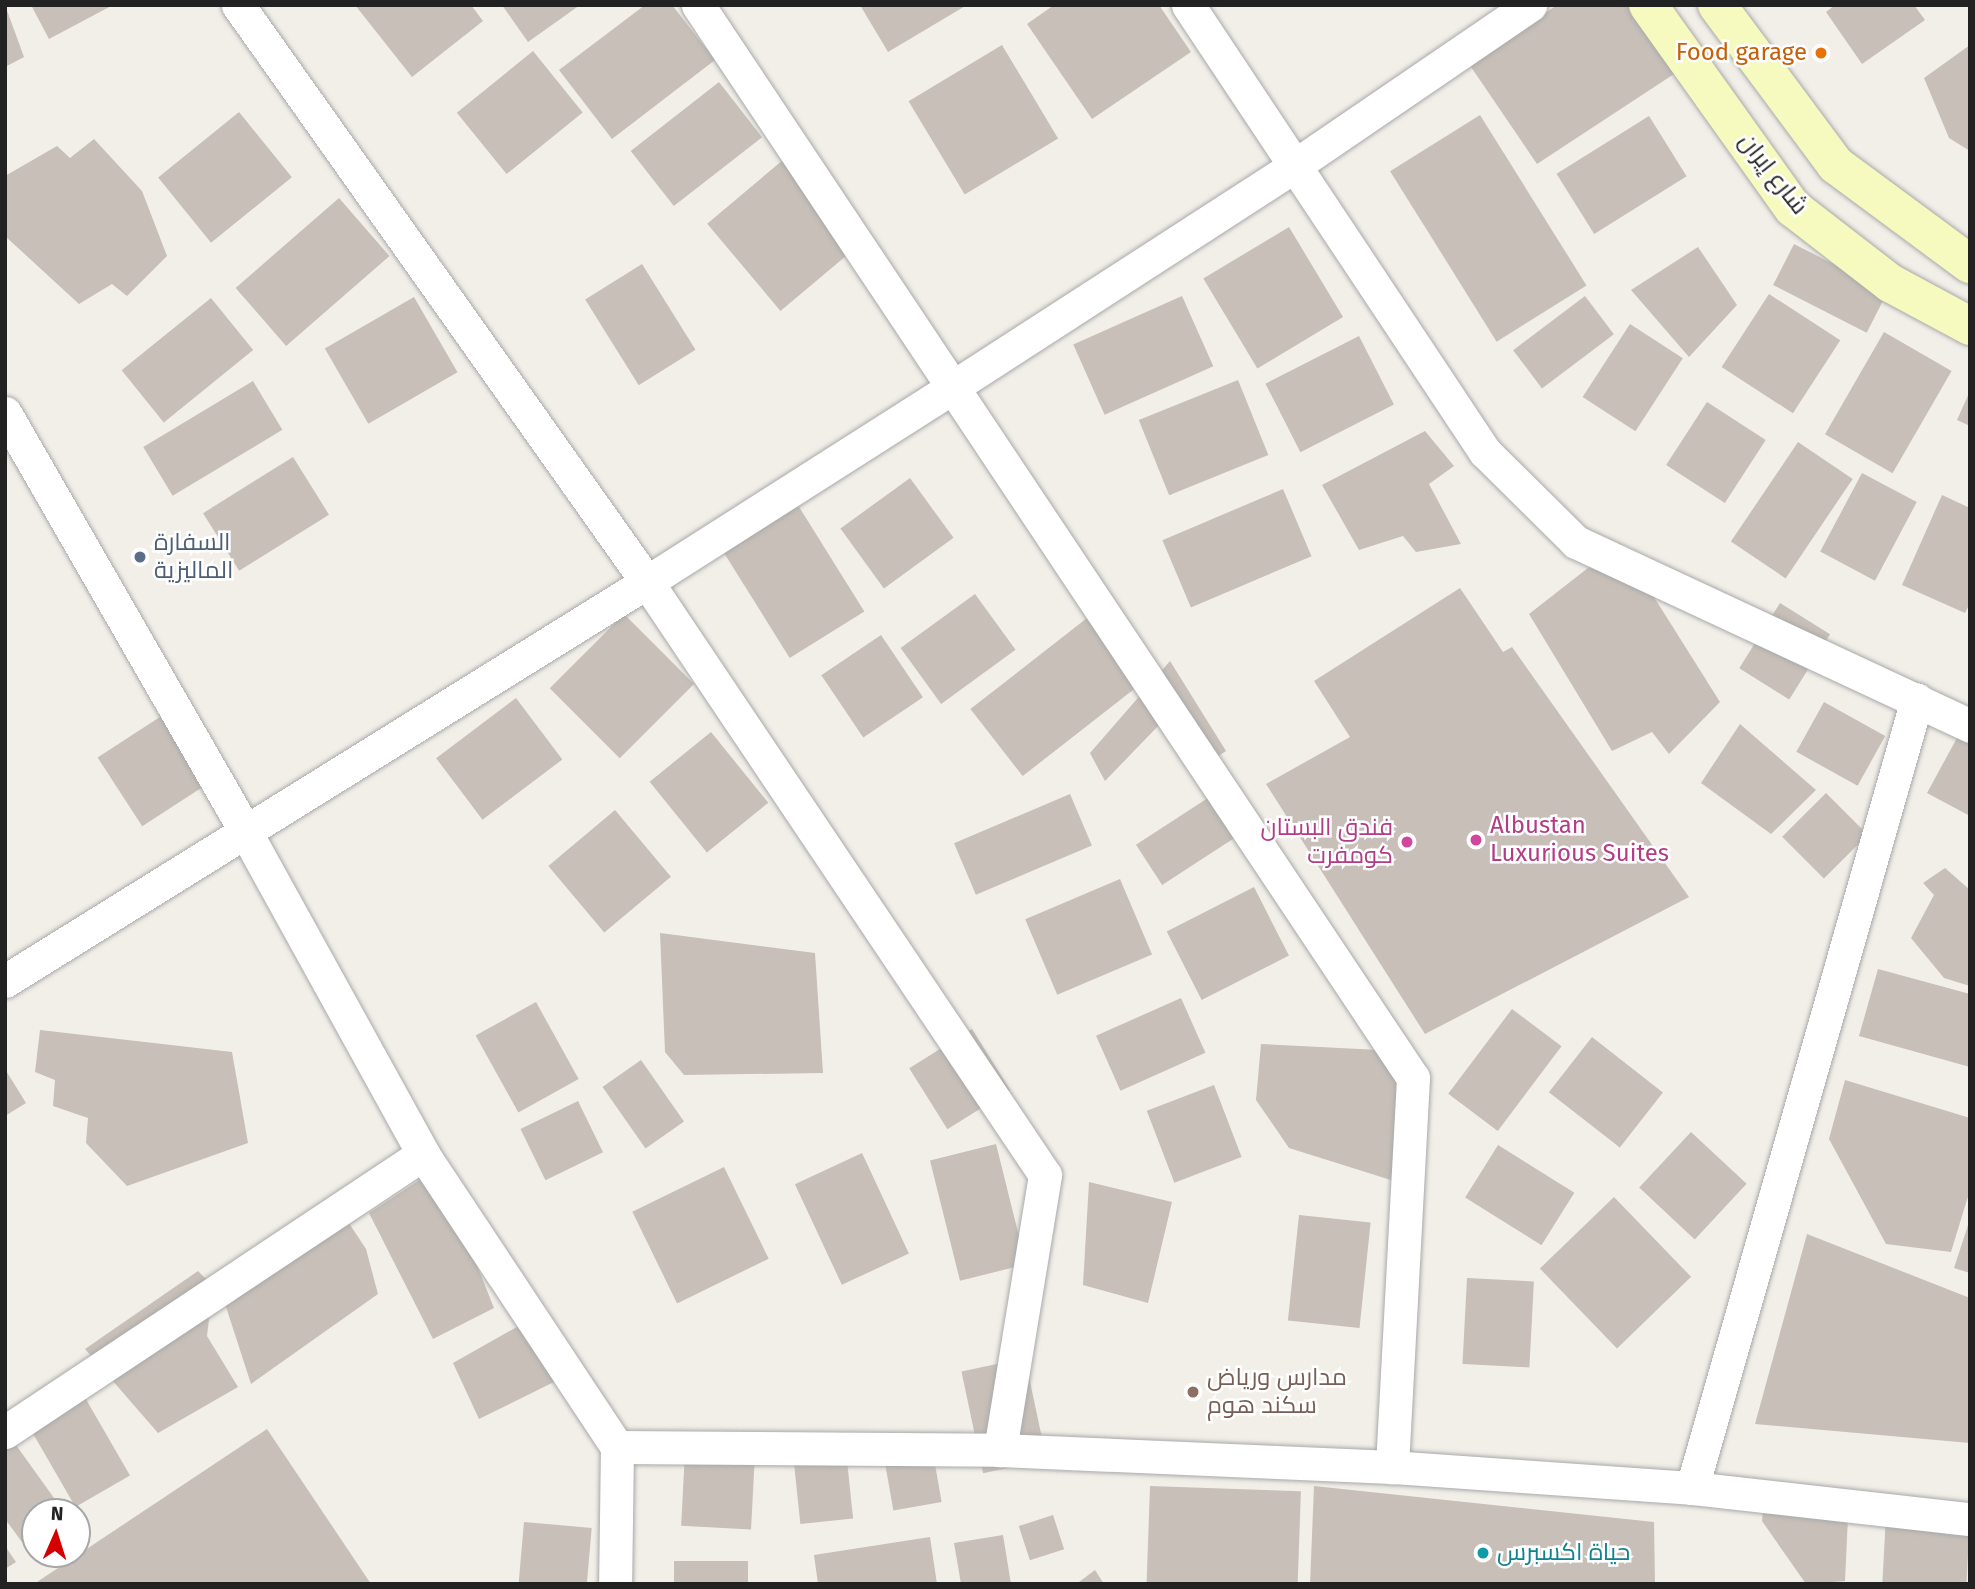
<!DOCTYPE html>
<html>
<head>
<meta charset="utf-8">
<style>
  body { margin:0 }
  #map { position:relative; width:1975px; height:1589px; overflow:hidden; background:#f2efe9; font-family:"Fira Sans",Cairo,sans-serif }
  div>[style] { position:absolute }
  .building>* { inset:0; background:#c7bfb8; transform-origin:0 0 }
  .roads { filter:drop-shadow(0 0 2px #a9a9a9) drop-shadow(0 0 2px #a9a9a9) }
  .street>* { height:33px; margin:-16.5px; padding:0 16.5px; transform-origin:16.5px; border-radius:16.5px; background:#fff }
  .secondary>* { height:38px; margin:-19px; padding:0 19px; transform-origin:19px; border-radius:19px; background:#f7fabf }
  .dots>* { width:19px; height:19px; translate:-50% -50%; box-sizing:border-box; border:4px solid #fff; border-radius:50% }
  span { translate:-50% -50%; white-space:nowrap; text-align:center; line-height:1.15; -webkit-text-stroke:5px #fff; paint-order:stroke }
  .food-label { font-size:24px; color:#c56008 }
  .right { translate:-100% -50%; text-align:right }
  .street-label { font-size:24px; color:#222 }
  .service-label { font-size:24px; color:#4e5e75 }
  .left { translate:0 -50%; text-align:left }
  .hotel-label { font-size:24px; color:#b23c85 }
  .education-label { font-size:24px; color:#785e54 }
  .culture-label { font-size:24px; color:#0d838f }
  .frame { position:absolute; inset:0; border:7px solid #222; pointer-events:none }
  .north { position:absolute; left:21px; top:1498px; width:70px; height:70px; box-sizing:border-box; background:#fff; border:2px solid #a7a7a7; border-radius:50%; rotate:3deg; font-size:19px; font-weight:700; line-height:28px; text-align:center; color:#222 }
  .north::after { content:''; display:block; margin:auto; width:24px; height:32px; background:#d40000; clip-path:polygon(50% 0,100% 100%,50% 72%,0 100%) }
</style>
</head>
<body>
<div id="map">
  <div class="building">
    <i style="clip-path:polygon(5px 5px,24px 57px,5px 67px)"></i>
    <i style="clip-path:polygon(31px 5px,113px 5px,49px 39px)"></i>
    <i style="clip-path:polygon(355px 5px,471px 5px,483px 21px,412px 77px)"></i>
    <i style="clip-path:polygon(502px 5px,580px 5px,528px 42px)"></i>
    <i style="clip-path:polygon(645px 5px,672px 5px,715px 60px,612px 139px,559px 70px)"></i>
    <i style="clip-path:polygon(860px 5px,967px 5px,888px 52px)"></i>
    <i style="clip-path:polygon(1054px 5px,1159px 5px,1191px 52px,1092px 119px,1027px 24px)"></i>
    <i style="clip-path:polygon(1557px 5px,1628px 5px,1674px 74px,1537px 164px,1469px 64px)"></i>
    <i style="clip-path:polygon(1835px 5px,1914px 5px,1925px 20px,1862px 64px,1826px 12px)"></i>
    <i style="left:1002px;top:45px;width:109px;height:109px;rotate:59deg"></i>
    <i style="clip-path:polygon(1970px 45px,1970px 151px,1949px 138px,1924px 78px)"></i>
    <i style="left:533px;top:51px;width:79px;height:98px;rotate:51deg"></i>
    <i style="left:719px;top:82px;width:70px;height:112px;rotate:52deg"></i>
    <i style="left:239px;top:112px;width:84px;height:104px;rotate:51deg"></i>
    <i style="left:1480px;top:115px;width:201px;height:106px;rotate:58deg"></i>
    <i style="left:1649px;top:116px;width:71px;height:109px;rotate:58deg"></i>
    <i style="clip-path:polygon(94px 139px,142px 191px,167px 256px,127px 296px,112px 284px,79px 304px,5px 236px,5px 176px,57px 146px,70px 158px)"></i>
    <i style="left:783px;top:160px;width:114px;height:99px;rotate:50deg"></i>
    <i style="left:339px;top:198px;width:77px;height:137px;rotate:49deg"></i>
    <i style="left:1289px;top:227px;width:105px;height:100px;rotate:59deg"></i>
    <i style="left:1794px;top:244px;width:105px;height:46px;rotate:27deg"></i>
    <i style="clip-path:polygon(1698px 247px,1737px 305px,1689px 357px,1631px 290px)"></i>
    <i style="left:642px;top:264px;width:101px;height:67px;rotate:58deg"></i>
    <i style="left:1769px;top:294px;width:85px;height:87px;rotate:33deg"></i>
    <i style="left:1182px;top:296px;width:77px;height:119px;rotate:66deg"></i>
    <i style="left:1585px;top:296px;width:48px;height:90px;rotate:53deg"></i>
    <i style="left:414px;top:297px;width:87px;height:103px;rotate:60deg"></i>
    <i style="left:211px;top:298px;width:67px;height:115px;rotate:51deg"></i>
    <i style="left:1630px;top:324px;width:63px;height:87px;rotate:33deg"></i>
    <i style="left:1884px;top:332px;width:78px;height:118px;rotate:30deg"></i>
    <i style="left:1359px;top:336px;width:77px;height:105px;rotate:63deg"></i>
    <i style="left:1238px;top:380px;width:81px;height:107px;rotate:68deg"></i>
    <i style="left:253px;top:381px;width:57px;height:128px;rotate:59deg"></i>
    <i style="clip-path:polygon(1970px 391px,1970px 426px,1957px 420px)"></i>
    <i style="left:1707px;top:402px;width:70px;height:75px;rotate:33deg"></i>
    <i style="clip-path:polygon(1425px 431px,1454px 466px,1429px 484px,1461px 544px,1416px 552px,1403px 536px,1359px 550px,1322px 485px)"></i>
    <i style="left:1798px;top:442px;width:66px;height:120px;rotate:34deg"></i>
    <i style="left:293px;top:457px;width:68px;height:106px;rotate:58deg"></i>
    <i style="left:1862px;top:473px;width:62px;height:89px;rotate:28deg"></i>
    <i style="left:910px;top:478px;width:74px;height:86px;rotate:54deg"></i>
    <i style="left:1283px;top:489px;width:73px;height:131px;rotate:67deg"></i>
    <i style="clip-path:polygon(1942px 495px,1970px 508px,1970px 603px,1965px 613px,1902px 585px)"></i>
    <i style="left:796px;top:502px;width:129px;height:88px;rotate:58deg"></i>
    <i style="clip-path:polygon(1620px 543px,1720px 702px,1669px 754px,1652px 732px,1612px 751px,1529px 614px)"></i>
    <i style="clip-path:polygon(1460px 588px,1503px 652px,1512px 647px,1689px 897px,1425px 1034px,1266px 784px,1350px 737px,1314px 681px)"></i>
    <i style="left:975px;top:594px;width:69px;height:92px;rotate:54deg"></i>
    <i style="left:1780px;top:603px;width:59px;height:77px;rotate:32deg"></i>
    <i style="left:624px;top:614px;width:99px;height:105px;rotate:45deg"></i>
    <i style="left:1087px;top:618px;width:85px;height:148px;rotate:52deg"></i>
    <i style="left:881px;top:635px;width:75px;height:72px;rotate:56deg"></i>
    <i style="clip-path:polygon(1170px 661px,1226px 751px,1194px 772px,1160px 724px,1105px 781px,1090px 753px)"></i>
    <i style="left:516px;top:698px;width:77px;height:100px;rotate:53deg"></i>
    <i style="left:1824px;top:702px;width:70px;height:57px;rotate:29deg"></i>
    <i style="clip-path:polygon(1970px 714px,1970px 816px,1927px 793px)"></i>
    <i style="left:163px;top:715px;width:82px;height:78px;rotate:57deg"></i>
    <i style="clip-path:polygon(1740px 724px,1816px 790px,1771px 834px,1701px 783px)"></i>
    <i style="left:711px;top:732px;width:91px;height:79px;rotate:51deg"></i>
    <i style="left:1826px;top:793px;width:59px;height:62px;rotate:45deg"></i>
    <i style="left:1070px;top:794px;width:56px;height:126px;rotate:67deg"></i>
    <i style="left:1214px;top:794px;width:48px;height:93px;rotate:57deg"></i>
    <i style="left:615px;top:810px;width:87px;height:87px;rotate:50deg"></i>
    <i style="clip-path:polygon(1945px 868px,1970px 890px,1970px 986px,1944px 978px,1911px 938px,1934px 895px,1923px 883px)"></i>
    <i style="left:1120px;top:879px;width:82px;height:103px;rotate:67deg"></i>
    <i style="left:1254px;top:887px;width:77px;height:98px;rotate:63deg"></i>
    <i style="clip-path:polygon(660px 933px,815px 953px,823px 1073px,684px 1075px,665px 1052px)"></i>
    <i style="clip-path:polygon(1878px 969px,1970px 994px,1970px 1067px,1859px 1036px)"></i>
    <i style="left:1181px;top:998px;width:60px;height:93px;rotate:66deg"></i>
    <i style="left:536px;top:1002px;width:88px;height:69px;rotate:61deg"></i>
    <i style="left:1512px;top:1009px;width:62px;height:106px;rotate:37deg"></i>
    <i style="left:972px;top:1029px;width:72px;height:74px;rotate:58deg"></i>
    <i style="clip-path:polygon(40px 1030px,232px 1052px,248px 1143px,127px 1186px,86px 1143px,88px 1118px,53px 1106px,55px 1080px,35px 1072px)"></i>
    <i style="left:1592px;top:1037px;width:90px;height:70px;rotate:38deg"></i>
    <i style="clip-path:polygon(1261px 1044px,1399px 1051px,1394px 1181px,1289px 1148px,1256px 1100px)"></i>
    <i style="left:641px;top:1060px;width:75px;height:47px;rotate:55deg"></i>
    <i style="clip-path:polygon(5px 1069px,26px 1103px,5px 1116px)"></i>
    <i style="clip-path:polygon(1845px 1080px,1970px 1118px,1970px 1190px,1951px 1252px,1886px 1244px,1829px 1139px)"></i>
    <i style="left:1214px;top:1085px;width:77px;height:72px;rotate:69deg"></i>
    <i style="left:578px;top:1101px;width:57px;height:64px;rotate:64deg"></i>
    <i style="left:1691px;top:1132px;width:76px;height:76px;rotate:43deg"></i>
    <i style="left:996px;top:1144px;width:124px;height:68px;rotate:76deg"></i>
    <i style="left:1498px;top:1145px;width:90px;height:62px;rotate:32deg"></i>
    <i style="left:862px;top:1153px;width:111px;height:74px;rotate:65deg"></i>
    <i style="left:724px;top:1167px;width:102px;height:102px;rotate:64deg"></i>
    <i style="clip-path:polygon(438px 1168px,494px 1308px,433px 1339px,369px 1213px)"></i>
    <i style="clip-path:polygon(1089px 1182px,1172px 1202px,1148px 1303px,1083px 1285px)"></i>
    <i style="left:1614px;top:1197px;width:111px;height:103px;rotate:46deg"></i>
    <i style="clip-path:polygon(335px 1202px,366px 1249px,378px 1294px,251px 1384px,217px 1279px)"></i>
    <i style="left:1299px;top:1215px;width:72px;height:106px;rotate:6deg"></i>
    <i style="clip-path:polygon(1970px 1219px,1970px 1273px,1954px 1268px)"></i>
    <i style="clip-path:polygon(1807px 1234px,1970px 1298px,1970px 1443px,1755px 1424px)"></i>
    <i style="clip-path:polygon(198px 1271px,213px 1286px,207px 1336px,238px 1387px,158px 1433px,85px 1349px)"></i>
    <i style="left:1467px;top:1278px;width:67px;height:86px;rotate:3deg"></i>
    <i style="clip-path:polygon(522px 1324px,564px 1377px,479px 1419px,453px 1363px)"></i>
    <i style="left:1025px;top:1358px;width:104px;height:65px;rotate:78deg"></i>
    <i style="left:76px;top:1382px;width:108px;height:63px;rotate:60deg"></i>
    <i style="clip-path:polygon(267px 1429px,371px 1584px,34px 1584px)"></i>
    <i style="left:844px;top:1432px;width:87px;height:53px;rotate:84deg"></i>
    <i style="left:686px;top:1433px;width:70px;height:93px;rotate:3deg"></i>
    <i style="left:930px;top:1436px;width:67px;height:49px;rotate:80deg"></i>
    <i style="clip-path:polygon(11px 1438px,64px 1512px,35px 1512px,35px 1533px,22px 1542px,5px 1519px,5px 1442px)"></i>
    <i style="left:1150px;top:1486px;width:151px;height:98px;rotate:2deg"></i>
    <i style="clip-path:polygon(1314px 1486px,1654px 1522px,1655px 1584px,1310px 1584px)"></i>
    <i style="clip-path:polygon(1765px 1492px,1849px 1496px,1845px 1581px,1806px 1584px,1762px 1521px)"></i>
    <i style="left:1886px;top:1514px;width:84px;height:70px;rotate:3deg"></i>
    <i style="left:1053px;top:1515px;width:36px;height:36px;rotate:72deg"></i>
    <i style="left:524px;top:1522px;width:68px;height:62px;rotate:5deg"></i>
    <i style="clip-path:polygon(1003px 1535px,1011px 1584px,961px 1584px,954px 1543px)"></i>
    <i style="clip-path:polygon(930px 1537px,937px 1584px,818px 1584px,814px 1555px)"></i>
    <i style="clip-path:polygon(5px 1546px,16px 1562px,5px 1569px)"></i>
    <i style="left:674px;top:1561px;width:74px;height:23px"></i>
    <i style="clip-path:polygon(1095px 1570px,1104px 1584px,1079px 1584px,1079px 1582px)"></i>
  </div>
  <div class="roads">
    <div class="street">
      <i style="left:238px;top:5px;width:707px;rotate:54.67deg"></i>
      <i style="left:647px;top:582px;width:714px;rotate:56.13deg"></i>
      <i style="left:1045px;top:1175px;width:279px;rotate:99.3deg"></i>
      <i style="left:698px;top:5px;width:1289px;rotate:56.32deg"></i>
      <i style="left:1413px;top:1078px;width:390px;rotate:93.1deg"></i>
      <i style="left:1188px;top:5px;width:537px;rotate:56.4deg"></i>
      <i style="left:1485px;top:452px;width:128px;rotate:44.7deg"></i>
      <i style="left:1576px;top:542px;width:435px;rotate:25deg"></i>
      <i style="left:5px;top:413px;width:482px;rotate:60.1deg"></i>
      <i style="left:245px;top:831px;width:369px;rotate:61.1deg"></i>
      <i style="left:423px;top:1154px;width:351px;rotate:56.5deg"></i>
      <i style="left:617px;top:1447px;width:137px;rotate:90.8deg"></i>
      <i style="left:5px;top:981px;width:756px;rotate:-31.86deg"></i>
      <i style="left:647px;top:582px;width:363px;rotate:-32.5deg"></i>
      <i style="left:953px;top:387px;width:406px;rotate:-32.9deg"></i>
      <i style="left:1294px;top:166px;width:286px;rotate:-34.3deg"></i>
      <i style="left:5px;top:1432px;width:502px;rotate:-33.63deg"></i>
      <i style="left:617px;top:1447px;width:383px;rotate:0.4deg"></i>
      <i style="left:1000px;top:1450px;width:392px;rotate:2.5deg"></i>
      <i style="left:1392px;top:1467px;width:301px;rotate:4deg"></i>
      <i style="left:1692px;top:1488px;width:280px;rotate:6.4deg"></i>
      <i style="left:1692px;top:1488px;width:820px;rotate:-74.08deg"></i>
    </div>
    <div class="secondary">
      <i style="left:1648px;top:5px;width:249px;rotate:54.5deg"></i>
      <i style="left:1793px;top:208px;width:123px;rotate:37.7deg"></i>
      <i style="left:1890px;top:283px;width:91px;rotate:28.3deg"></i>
      <i style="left:1717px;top:5px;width:199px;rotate:53.4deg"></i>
      <i style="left:1836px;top:165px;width:167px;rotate:36.5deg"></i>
    </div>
  </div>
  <div class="dots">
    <i style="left:1821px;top:53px;background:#e8710a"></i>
    <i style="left:140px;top:557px;background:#5c6f8a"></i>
    <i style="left:1476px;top:840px;background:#d1479c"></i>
    <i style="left:1407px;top:842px;background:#d1479c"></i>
    <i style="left:1193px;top:1392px;background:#8d6e63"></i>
    <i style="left:1483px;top:1553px;background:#0f9aa8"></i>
  </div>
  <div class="food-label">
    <span class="right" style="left:1807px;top:53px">Food garage</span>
  </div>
  <div class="street-label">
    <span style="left:1773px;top:174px;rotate:52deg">شارع إيران</span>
  </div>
  <div class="service-label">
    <span class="left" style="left:154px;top:557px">السفارة<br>الماليزية</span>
  </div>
  <div class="hotel-label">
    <span class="left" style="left:1490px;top:840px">Albustan<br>Luxurious Suites</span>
    <span class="right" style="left:1393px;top:842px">فندق البستان<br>كومفرت</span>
  </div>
  <div class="education-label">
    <span class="left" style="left:1207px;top:1392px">مدارس ورياض<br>سكند هوم</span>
  </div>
  <div class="culture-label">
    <span class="left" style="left:1497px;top:1553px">حياة اكسبرس</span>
  </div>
  <div class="frame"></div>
  <div class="north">N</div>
</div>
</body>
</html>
